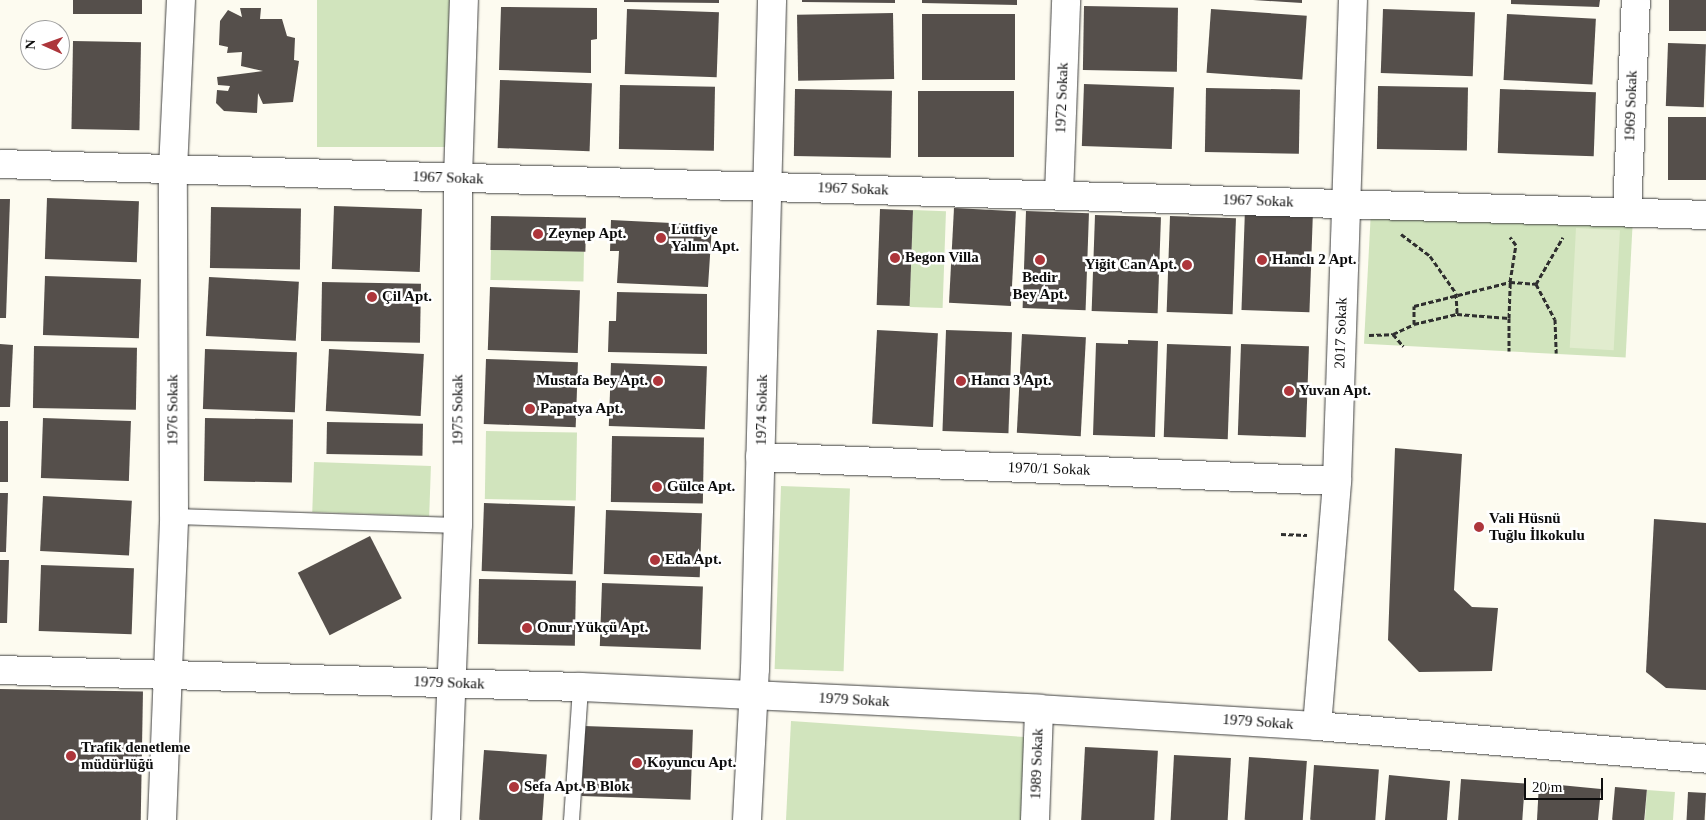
<!DOCTYPE html>
<html>
<head>
<meta charset="utf-8">
<style>
  body { margin:0 }
  #map { position:relative; width:1706px; height:820px; overflow:hidden; background:#fdfbf0; font-family:Georgia,serif }
  div>[style] { position:absolute }
  .green>* { inset:0; background:#d1e4bd; transform-origin:0 0 }
  .pitch>* { inset:0; background:#e1ecce; transform-origin:0 0 }
  .building>* { inset:0; background:#554f4b; transform-origin:0 0 }
  .path>* { height:3px; margin-top:-1.5px; transform-origin:0; background:repeating-linear-gradient(90deg,#2f2f2f 0 5px,transparent 0 7.5px) }
  .roads { filter:drop-shadow(0 0 1px #404040) drop-shadow(0 0 1px #404040) }
  .lane>* { height:15px; margin:-7.5px; padding:0 7.5px; transform-origin:7.5px; border-radius:7.5px; background:#fff }
  .street>* { height:28px; margin:-14px; padding:0 14px; transform-origin:14px; border-radius:14px; background:#fff }
  .dots>* { width:14px; height:14px; translate:-50% -50%; box-sizing:border-box; border:2px solid #fff; border-radius:50% }
  span { translate:-50% -50%; white-space:nowrap; text-align:center; line-height:1.15; -webkit-text-stroke:5px #fff; paint-order:stroke }
  .street-label { font-size:15px; color:#0d0d0d }
  .poi-label { font-size:15px; color:#0d0d0d; font-weight:700 }
  .left { translate:0 -50%; text-align:left }
  .right { translate:-100% -50%; text-align:right }
  .north { position:absolute; left:20px; top:20px; width:50px; height:50px; box-sizing:border-box; background:#fff; border:1px solid #9e9e9e; border-radius:50%; rotate:272deg; font-size:14px; font-weight:700; line-height:20px; text-align:center; color:#0d0d0d }
  .north::after { content:''; display:block; margin:auto; width:18px; height:22px; background:#ad363b; clip-path:polygon(50% 0,100% 100%,50% 72%,0 100%) }
  .scale { position:absolute; left:1524px; top:778px; width:79px; height:22px; box-sizing:border-box; border:2px solid #0d0d0d; border-top:0; padding-left:6px; font-size:15px; line-height:18px; white-space:nowrap; color:#0d0d0d; -webkit-text-stroke:4px #fff; paint-order:stroke }
</style>
</head>
<body>
<div id="map">
  <div class="green">
    <i style="left:317px;top:0;width:133px;height:147px"></i>
    <i style="left:913px;top:210px;width:33px;height:97px;rotate:2deg"></i>
    <i style="left:1371px;top:210px;width:262px;height:134px;rotate:3deg"></i>
    <i style="left:491px;top:250px;width:93px;height:30px;rotate:1deg"></i>
    <i style="left:486px;top:431px;width:91px;height:68px;rotate:1deg"></i>
    <i style="left:314px;top:462px;width:117px;height:50px;rotate:2deg"></i>
    <i style="left:781px;top:486px;width:69px;height:183px;rotate:2deg"></i>
    <i style="clip-path:polygon(791px 721px,1025px 737px,1021px 820px,786px 820px)"></i>
    <i style="left:1647px;top:790px;width:28px;height:30px;rotate:4deg"></i>
  </div>
  <div class="pitch">
    <i style="left:1576px;top:228px;width:44px;height:120px;rotate:3deg"></i>
  </div>
  <div class="building">
    <i style="left:73px;top:0;width:69px;height:14px"></i>
    <i style="clip-path:polygon(624px 0,719px 0,719px 3px,624px 2px)"></i>
    <i style="clip-path:polygon(802px 0,895px 0,895px 3px,802px 2px)"></i>
    <i style="clip-path:polygon(922px 0,1017px 0,1017px 5px,922px 3px)"></i>
    <i style="clip-path:polygon(1253px 0,1302px 0,1302px 3px)"></i>
    <i style="clip-path:polygon(1511px 0,1600px 0,1599px 7px,1511px 4px)"></i>
    <i style="left:1669px;top:0;width:37px;height:31px"></i>
    <i style="left:1084px;top:6px;width:94px;height:64px;rotate:1deg"></i>
    <i style="clip-path:polygon(501px 7px,597px 8px,597px 39px,591px 40px,591px 73px,499px 70px)"></i>
    <i style="clip-path:polygon(240px 8px,261px 8px,260px 19px,282px 19px,287px 36px,295px 38px,294px 60px,299px 61px,293px 102px,263px 104px,258px 93px,257px 113px,224px 111px,216px 103px,217px 90px,228px 91px,230px 86px,218px 85px,217px 77px,263px 71px,241px 66px,242px 52px,227px 53px,228px 47px,219px 45px,220px 21px,228px 10px,242px 17px)"></i>
    <i style="left:627px;top:9px;width:92px;height:65px;rotate:2deg"></i>
    <i style="left:1211px;top:9px;width:96px;height:64px;rotate:4deg"></i>
    <i style="left:1383px;top:9px;width:92px;height:64px;rotate:2deg"></i>
    <i style="left:893px;top:13px;width:66px;height:96px;rotate:89deg"></i>
    <i style="left:922px;top:14px;width:93px;height:66px"></i>
    <i style="left:1507px;top:14px;width:89px;height:66px;rotate:3deg"></i>
    <i style="left:73px;top:41px;width:68px;height:88px;rotate:1deg"></i>
    <i style="left:1668px;top:43px;width:38px;height:63px;rotate:2deg"></i>
    <i style="left:500px;top:80px;width:92px;height:68px;rotate:2deg"></i>
    <i style="left:1084px;top:84px;width:90px;height:62px;rotate:2deg"></i>
    <i style="left:620px;top:85px;width:95px;height:64px;rotate:1deg"></i>
    <i style="left:1378px;top:86px;width:90px;height:63px;rotate:1deg"></i>
    <i style="left:1206px;top:88px;width:94px;height:64px;rotate:1deg"></i>
    <i style="left:795px;top:89px;width:97px;height:67px;rotate:1deg"></i>
    <i style="left:1500px;top:89px;width:96px;height:64px;rotate:2deg"></i>
    <i style="left:918px;top:91px;width:96px;height:66px"></i>
    <i style="left:1668px;top:117px;width:38px;height:63px"></i>
    <i style="left:47px;top:198px;width:92px;height:61px;rotate:2deg"></i>
    <i style="clip-path:polygon(0 199px,10px 199px,6px 318px,0 318px)"></i>
    <i style="left:334px;top:206px;width:88px;height:63px;rotate:2deg"></i>
    <i style="left:211px;top:207px;width:90px;height:61px;rotate:1deg"></i>
    <i style="left:954px;top:208px;width:62px;height:95px;rotate:3deg"></i>
    <i style="left:880px;top:209px;width:33px;height:96px;rotate:2deg"></i>
    <i style="left:1245px;top:209px;width:68px;height:101px;rotate:2deg"></i>
    <i style="left:1026px;top:211px;width:63px;height:97px;rotate:2deg"></i>
    <i style="left:1095px;top:215px;width:66px;height:96px;rotate:2deg"></i>
    <i style="left:491px;top:216px;width:95px;height:34px;rotate:1deg"></i>
    <i style="left:1170px;top:216px;width:66px;height:96px;rotate:2deg"></i>
    <i style="clip-path:polygon(611px 220px,712px 225px,708px 287px,617px 283px,619px 251px,610px 251px)"></i>
    <i style="left:45px;top:276px;width:96px;height:59px;rotate:2deg"></i>
    <i style="left:209px;top:277px;width:90px;height:59px;rotate:3deg"></i>
    <i style="left:322px;top:282px;width:99px;height:59px;rotate:1deg"></i>
    <i style="left:490px;top:287px;width:90px;height:63px;rotate:2deg"></i>
    <i style="clip-path:polygon(617px 292px,707px 294px,707px 354px,608px 352px,609px 321px,616px 321px)"></i>
    <i style="left:877px;top:330px;width:61px;height:94px;rotate:3deg"></i>
    <i style="left:946px;top:330px;width:66px;height:101px;rotate:2deg"></i>
    <i style="left:1022px;top:334px;width:64px;height:99px;rotate:3deg"></i>
    <i style="clip-path:polygon(1128px 340px,1158px 341px,1155px 437px,1093px 435px,1096px 343px,1128px 344px)"></i>
    <i style="clip-path:polygon(0 344px,13px 345px,10px 407px,0 407px)"></i>
    <i style="left:1167px;top:344px;width:64px;height:93px;rotate:2deg"></i>
    <i style="left:1241px;top:344px;width:68px;height:91px;rotate:2deg"></i>
    <i style="left:34px;top:346px;width:103px;height:62px;rotate:1deg"></i>
    <i style="left:205px;top:349px;width:92px;height:60px;rotate:2deg"></i>
    <i style="left:329px;top:349px;width:95px;height:62px;rotate:3deg"></i>
    <i style="left:486px;top:359px;width:92px;height:65px;rotate:2deg"></i>
    <i style="left:611px;top:363px;width:96px;height:63px;rotate:2deg"></i>
    <i style="left:43px;top:418px;width:88px;height:60px;rotate:2deg"></i>
    <i style="left:205px;top:418px;width:88px;height:63px;rotate:1deg"></i>
    <i style="left:0;top:421px;width:8px;height:61px"></i>
    <i style="left:327px;top:422px;width:96px;height:32px;rotate:1deg"></i>
    <i style="left:612px;top:436px;width:92px;height:66px;rotate:1deg"></i>
    <i style="clip-path:polygon(1395px 448px,1462px 454px,1454px 590px,1472px 607px,1498px 608px,1492px 671px,1419px 672px,1388px 640px)"></i>
    <i style="clip-path:polygon(0 493px,8px 493px,6px 552px,0 552px)"></i>
    <i style="left:43px;top:496px;width:89px;height:55px;rotate:3deg"></i>
    <i style="left:484px;top:503px;width:91px;height:68px;rotate:2deg"></i>
    <i style="left:606px;top:510px;width:96px;height:64px;rotate:2deg"></i>
    <i style="clip-path:polygon(1654px 519px,1706px 523px,1706px 690px,1666px 688px,1646px 672px)"></i>
    <i style="left:370px;top:536px;width:70px;height:81px;rotate:63deg"></i>
    <i style="clip-path:polygon(0 560px,9px 560px,7px 623px,0 623px)"></i>
    <i style="left:41px;top:565px;width:93px;height:66px;rotate:2deg"></i>
    <i style="left:479px;top:579px;width:97px;height:65px;rotate:1deg"></i>
    <i style="left:602px;top:583px;width:101px;height:63px;rotate:2deg"></i>
    <i style="left:0;top:689px;width:143px;height:131px;rotate:1deg"></i>
    <i style="left:584px;top:726px;width:109px;height:70px;rotate:2deg"></i>
    <i style="left:1085px;top:747px;width:73px;height:73px;rotate:3deg"></i>
    <i style="left:484px;top:750px;width:63px;height:70px;rotate:4deg"></i>
    <i style="left:1174px;top:755px;width:57px;height:65px;rotate:3deg"></i>
    <i style="left:1249px;top:757px;width:58px;height:63px;rotate:4deg"></i>
    <i style="left:1314px;top:765px;width:65px;height:55px;rotate:4deg"></i>
    <i style="clip-path:polygon(1389px 775px,1450px 781px,1447px 820px,1385px 820px)"></i>
    <i style="left:1461px;top:779px;width:64px;height:41px;rotate:4deg"></i>
    <i style="clip-path:polygon(1539px 783px,1601px 789px,1598px 820px,1537px 820px)"></i>
    <i style="left:1615px;top:787px;width:32px;height:33px;rotate:5deg"></i>
    <i style="left:1688px;top:792px;width:18px;height:28px;rotate:3deg"></i>
  </div>
  <div class="path">
    <i style="left:1401px;top:234px;width:36px;rotate:37deg"></i>
    <i style="left:1430px;top:256px;width:45px;rotate:54.9deg"></i>
    <i style="left:1456px;top:293px;width:21px;rotate:87deg"></i>
    <i style="left:1536px;top:284px;width:40px;rotate:62deg"></i>
    <i style="left:1555px;top:319px;width:34px;rotate:88deg"></i>
    <i style="left:1509px;top:318px;width:36px;rotate:-88deg"></i>
    <i style="left:1510px;top:282px;width:26px;rotate:4deg"></i>
    <i style="left:1536px;top:284px;width:54px;rotate:-60.1deg"></i>
    <i style="left:1414px;top:324px;width:44px;rotate:-13.1deg"></i>
    <i style="left:1457px;top:314px;width:52px;rotate:4.4deg"></i>
    <i style="left:1509px;top:318px;width:33px;rotate:90deg"></i>
    <i style="left:1393px;top:334px;width:23px;rotate:-25deg"></i>
    <i style="left:1414px;top:324px;width:18px;rotate:-90deg"></i>
    <i style="left:1414px;top:306px;width:99px;rotate:-14deg"></i>
    <i style="left:1510px;top:282px;width:37px;rotate:-81deg"></i>
    <i style="left:1516px;top:245px;width:10px;rotate:-127deg"></i>
    <i style="left:1369px;top:335px;width:24px;rotate:-2deg"></i>
    <i style="left:1393px;top:334px;width:16px;rotate:50deg"></i>
    <i style="left:1281px;top:534px;width:26px;rotate:2deg"></i>
  </div>
  <div class="roads">
    <div class="lane">
      <i style="left:174px;top:516px;width:284px;rotate:1.8deg"></i>
      <i style="left:571px;top:820px;width:133px;rotate:-86.1deg"></i>
    </div>
    <div class="street">
      <i style="left:0;top:164px;width:1707px;rotate:1.71deg"></i>
      <i style="left:1059px;top:195px;width:195px;rotate:-87.9deg"></i>
      <i style="left:1627px;top:212px;width:212px;rotate:-87.6deg"></i>
      <i style="left:760px;top:457px;width:577px;rotate:2.38deg"></i>
      <i style="left:0;top:670px;width:580px;rotate:1.68deg"></i>
      <i style="left:580px;top:687px;width:460px;rotate:2.7deg"></i>
      <i style="left:1039px;top:709px;width:279px;rotate:3.5deg"></i>
      <i style="left:1317px;top:726px;width:390px;rotate:4.8deg"></i>
      <i style="left:1317px;top:726px;width:246px;rotate:-85.3deg"></i>
      <i style="left:1337px;top:481px;width:481px;rotate:-88.1deg"></i>
      <i style="left:162px;top:820px;width:304px;rotate:-87.7deg"></i>
      <i style="left:174px;top:516px;width:347px;rotate:-90.2deg"></i>
      <i style="left:173px;top:169px;width:169px;rotate:-87.3deg"></i>
      <i style="left:446px;top:820px;width:295px;rotate:-87.7deg"></i>
      <i style="left:458px;top:525px;width:347px;rotate:-90deg"></i>
      <i style="left:458px;top:178px;width:178px;rotate:-88.1deg"></i>
      <i style="left:747px;top:820px;width:151px;rotate:-87deg"></i>
      <i style="left:755px;top:669px;width:669px;rotate:-88.54deg"></i>
      <i style="left:1035px;top:820px;width:111px;rotate:-87.9deg"></i>
    </div>
  </div>
  <div class="dots">
    <i style="left:538px;top:234px;background:#ad363b"></i>
    <i style="left:661px;top:238px;background:#ad363b"></i>
    <i style="left:895px;top:258px;background:#ad363b"></i>
    <i style="left:1040px;top:260px;background:#ad363b"></i>
    <i style="left:1262px;top:260px;background:#ad363b"></i>
    <i style="left:1187px;top:265px;background:#ad363b"></i>
    <i style="left:372px;top:297px;background:#ad363b"></i>
    <i style="left:658px;top:381px;background:#ad363b"></i>
    <i style="left:961px;top:381px;background:#ad363b"></i>
    <i style="left:1289px;top:391px;background:#ad363b"></i>
    <i style="left:530px;top:409px;background:#ad363b"></i>
    <i style="left:657px;top:487px;background:#ad363b"></i>
    <i style="left:1479px;top:527px;background:#ad363b"></i>
    <i style="left:655px;top:560px;background:#ad363b"></i>
    <i style="left:527px;top:628px;background:#ad363b"></i>
    <i style="left:71px;top:756px;background:#ad363b"></i>
    <i style="left:637px;top:763px;background:#ad363b"></i>
    <i style="left:514px;top:787px;background:#ad363b"></i>
  </div>
  <div class="street-label">
    <span style="left:1062px;top:98px;rotate:-88deg">1972 Sokak</span>
    <span style="left:1631px;top:106px;rotate:-88deg">1969 Sokak</span>
    <span style="left:448px;top:178px;rotate:2deg">1967 Sokak</span>
    <span style="left:853px;top:189px;rotate:2deg">1967 Sokak</span>
    <span style="left:1258px;top:201px;rotate:2deg">1967 Sokak</span>
    <span style="left:1341px;top:333px;rotate:-88deg">2017 Sokak</span>
    <span style="left:173px;top:410px;rotate:-90deg">1976 Sokak</span>
    <span style="left:458px;top:410px;rotate:-90deg">1975 Sokak</span>
    <span style="left:762px;top:410px;rotate:-89deg">1974 Sokak</span>
    <span style="left:1049px;top:469px;rotate:2deg">1970/1 Sokak</span>
    <span style="left:449px;top:683px;rotate:2deg">1979 Sokak</span>
    <span style="left:854px;top:700px;rotate:3deg">1979 Sokak</span>
    <span style="left:1258px;top:722px;rotate:4deg">1979 Sokak</span>
    <span style="left:1037px;top:764px;rotate:-88deg">1989 Sokak</span>
  </div>
  <div class="poi-label">
    <span class="left" style="left:671px;top:238px">Lütfiye<br>Yalım Apt.</span>
    <span class="left" style="left:548px;top:234px">Zeynep Apt.</span>
    <span class="left" style="left:905px;top:258px">Begon Villa</span>
    <span class="left" style="left:1272px;top:260px">Hanclı 2 Apt.</span>
    <span class="right" style="left:1177px;top:265px">Yiğit Can Apt.</span>
    <span style="left:1040px;top:286px">Bedir<br>Bey Apt.</span>
    <span class="left" style="left:382px;top:297px">Çil Apt.</span>
    <span class="right" style="left:648px;top:381px">Mustafa Bey Apt.</span>
    <span class="left" style="left:971px;top:381px">Hancı 3 Apt.</span>
    <span class="left" style="left:1299px;top:391px">Yuvan Apt.</span>
    <span class="left" style="left:540px;top:409px">Papatya Apt.</span>
    <span class="left" style="left:667px;top:487px">Gülce Apt.</span>
    <span class="left" style="left:1489px;top:527px">Vali Hüsnü<br>Tuğlu İlkokulu</span>
    <span class="left" style="left:665px;top:560px">Eda Apt.</span>
    <span class="left" style="left:537px;top:628px">Onur Yükçü Apt.</span>
    <span class="left" style="left:81px;top:756px">Trafik denetleme<br>müdürlüğü</span>
    <span class="left" style="left:647px;top:763px">Koyuncu Apt.</span>
    <span class="left" style="left:524px;top:787px">Sefa Apt. B Blok</span>
  </div>
  <div class="north">N</div>
  <div class="scale">20 m</div>
</div>
</body>
</html>
